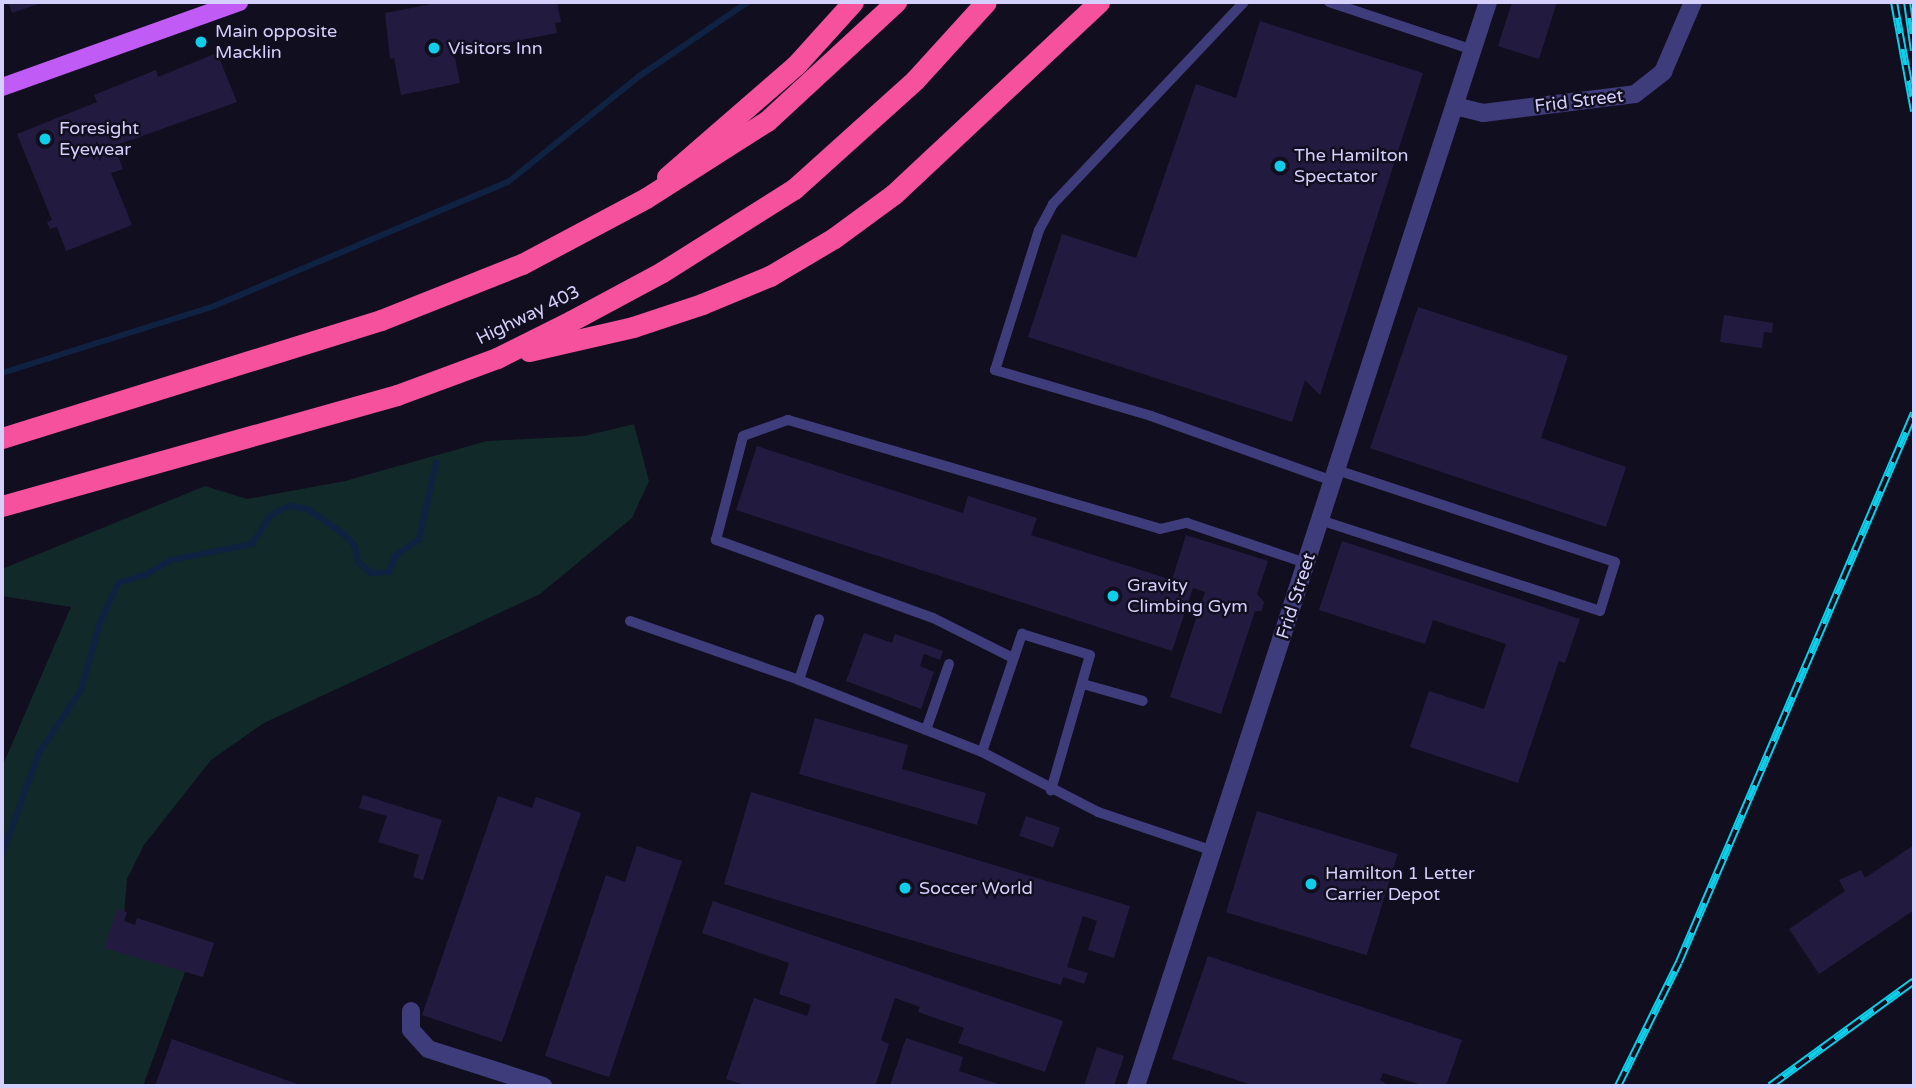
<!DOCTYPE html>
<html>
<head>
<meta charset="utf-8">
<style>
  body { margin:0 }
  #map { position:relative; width:1916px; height:1088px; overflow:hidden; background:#110e1f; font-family:"Varela Round",sans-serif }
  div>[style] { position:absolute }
  .green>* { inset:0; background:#112928 }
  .stream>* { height:6px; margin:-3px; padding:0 3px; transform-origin:3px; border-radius:3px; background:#0f2242 }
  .building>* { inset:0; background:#231b3f; transform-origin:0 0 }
  .service>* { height:10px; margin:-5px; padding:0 5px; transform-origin:5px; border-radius:5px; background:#3f3c7b }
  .minor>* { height:18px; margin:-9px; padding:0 9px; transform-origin:9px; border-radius:9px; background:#3f3c7b }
  .primary>* { height:18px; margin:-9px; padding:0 9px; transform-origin:9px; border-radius:9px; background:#c05cf5 }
  .motorway>* { height:21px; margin:-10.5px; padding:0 10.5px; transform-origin:10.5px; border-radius:10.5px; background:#f5519c }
  .rail>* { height:8px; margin-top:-4px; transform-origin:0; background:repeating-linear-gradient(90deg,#110e1f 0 16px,#0ecee9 0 32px); box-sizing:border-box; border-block:2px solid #0ecee9 }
  .dots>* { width:19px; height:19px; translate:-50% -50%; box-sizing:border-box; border:4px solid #110e1f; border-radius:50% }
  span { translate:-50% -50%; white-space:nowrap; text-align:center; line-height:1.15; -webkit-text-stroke:5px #110e1f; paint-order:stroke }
  .poi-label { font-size:18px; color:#d5cffc }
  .left { translate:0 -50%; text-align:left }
  .street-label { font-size:18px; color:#d5cffc }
  .frame { position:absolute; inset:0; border:4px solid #d5cffc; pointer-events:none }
</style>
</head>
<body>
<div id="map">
  <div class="green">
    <i style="clip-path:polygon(634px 424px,649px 481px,632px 518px,540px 594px,264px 723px,211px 760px,144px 845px,127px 879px,122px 939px,188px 964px,143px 1086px,2px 1086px,2px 767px,71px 607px,2px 596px,2px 569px,205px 486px,247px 499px,345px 481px,487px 441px,584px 436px)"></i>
  </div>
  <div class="stream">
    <i style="left:2px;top:373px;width:222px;rotate:-17.5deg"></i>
    <i style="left:214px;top:306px;width:319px;rotate:-22.9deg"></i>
    <i style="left:508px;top:182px;width:167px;rotate:-38.9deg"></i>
    <i style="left:638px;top:77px;width:133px;rotate:-34.3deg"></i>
    <i style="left:2px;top:854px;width:108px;rotate:-69.9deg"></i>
    <i style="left:39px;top:753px;width:76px;rotate:-56.3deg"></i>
    <i style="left:81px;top:690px;width:71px;rotate:-74.4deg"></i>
    <i style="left:100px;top:622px;width:43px;rotate:-65.2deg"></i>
    <i style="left:118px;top:583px;width:28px;rotate:-17deg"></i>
    <i style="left:145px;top:575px;width:30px;rotate:-30deg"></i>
    <i style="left:171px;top:560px;width:83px;rotate:-11.2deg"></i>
    <i style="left:252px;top:544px;width:35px;rotate:-57deg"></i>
    <i style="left:271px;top:515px;width:20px;rotate:-27deg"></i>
    <i style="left:289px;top:506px;width:18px;rotate:9deg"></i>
    <i style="left:307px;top:509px;width:46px;rotate:34.4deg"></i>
    <i style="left:345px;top:535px;width:15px;rotate:48deg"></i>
    <i style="left:355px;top:546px;width:16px;rotate:79deg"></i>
    <i style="left:358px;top:562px;width:17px;rotate:40deg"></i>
    <i style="left:371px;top:573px;width:18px;rotate:-3deg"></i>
    <i style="left:389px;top:572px;width:17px;rotate:-69deg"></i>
    <i style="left:395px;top:556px;width:29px;rotate:-35deg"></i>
    <i style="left:419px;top:539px;width:78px;rotate:-77.4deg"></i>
  </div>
  <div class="building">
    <i style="clip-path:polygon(8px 2px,44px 2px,12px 13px)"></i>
    <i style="clip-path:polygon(442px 2px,557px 2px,561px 22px,555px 23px,557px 33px,454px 53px,460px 83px,401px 95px,394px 58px,390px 59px,385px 13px)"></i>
    <i style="clip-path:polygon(1512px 2px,1557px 2px,1539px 59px,1498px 46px)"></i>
    <i style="clip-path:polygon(1260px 21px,1423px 73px,1320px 395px,1305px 380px,1292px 422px,1028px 337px,1062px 234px,1136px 258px,1196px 84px,1236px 98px)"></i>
    <i style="clip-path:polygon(217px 53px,237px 102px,114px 146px,123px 169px,111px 173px,132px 225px,66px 251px,57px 227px,50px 229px,47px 222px,52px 220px,17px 134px,97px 102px,94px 95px,156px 70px,158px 77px)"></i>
    <i style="clip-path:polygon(1418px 307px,1568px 356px,1541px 438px,1626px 467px,1606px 527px,1370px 448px)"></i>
    <i style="clip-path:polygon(1724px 315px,1773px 323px,1772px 333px,1764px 332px,1762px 348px,1720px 342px)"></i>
    <i style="clip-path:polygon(757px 446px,963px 513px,968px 496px,1037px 518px,1031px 535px,1172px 580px,1186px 535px,1268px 561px,1257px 594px,1264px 602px,1262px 611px,1255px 611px,1221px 714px,1170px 697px,1205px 592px,1193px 588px,1172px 651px,736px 510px)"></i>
    <i style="clip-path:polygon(1342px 541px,1580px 619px,1565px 663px,1559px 661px,1518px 783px,1410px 747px,1429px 691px,1484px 709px,1506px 644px,1433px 620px,1425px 644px,1319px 610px)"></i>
    <i style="clip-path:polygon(864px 633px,892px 643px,895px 634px,943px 651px,940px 660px,924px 654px,920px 666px,934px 672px,921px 709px,846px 681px)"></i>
    <i style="clip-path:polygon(815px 718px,908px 745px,902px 769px,986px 793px,977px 825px,799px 774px)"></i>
    <i style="clip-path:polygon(751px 792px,1130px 906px,1114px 958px,1088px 950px,1097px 921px,1083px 916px,1067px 967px,1088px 973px,1084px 984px,1063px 977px,1061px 985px,724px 884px)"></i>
    <i style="clip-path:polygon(363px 795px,442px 820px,423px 880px,413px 877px,419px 855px,378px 842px,387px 816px,359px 808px)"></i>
    <i style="clip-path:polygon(498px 796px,532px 808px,536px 797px,581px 813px,502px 1042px,422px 1015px)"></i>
    <i style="left:1257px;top:811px;width:147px;height:106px;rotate:17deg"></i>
    <i style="left:1026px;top:816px;width:36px;height:21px;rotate:19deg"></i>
    <i style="clip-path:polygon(1914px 845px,1914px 910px,1819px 974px,1789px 929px,1845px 891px,1839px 880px,1861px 870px,1865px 878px)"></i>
    <i style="clip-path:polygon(637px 846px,682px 861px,609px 1077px,545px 1056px,606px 875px,625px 882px)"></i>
    <i style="clip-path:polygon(713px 901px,1063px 1021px,1045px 1072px,958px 1043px,964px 1028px,918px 1012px,920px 1007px,895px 998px,881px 1040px,889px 1044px,875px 1086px,748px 1086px,726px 1079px,754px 998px,807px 1016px,811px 1005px,779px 994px,789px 963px,702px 933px)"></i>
    <i style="clip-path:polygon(117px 909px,127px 912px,124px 921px,135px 925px,137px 918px,214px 943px,203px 977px,104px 948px)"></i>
    <i style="clip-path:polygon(1208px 956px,1462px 1040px,1446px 1086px,1425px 1086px,1383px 1073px,1380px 1080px,1389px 1086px,1255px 1086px,1172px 1059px)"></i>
    <i style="clip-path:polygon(906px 1038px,963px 1057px,959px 1071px,1004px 1086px,890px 1086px)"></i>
    <i style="clip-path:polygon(172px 1039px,303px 1086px,155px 1086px)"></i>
    <i style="clip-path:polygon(1097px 1047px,1124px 1056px,1114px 1086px,1084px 1086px)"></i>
  </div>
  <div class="service">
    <i style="left:1244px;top:2px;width:278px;rotate:133.4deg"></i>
    <i style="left:1053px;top:204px;width:30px;rotate:118deg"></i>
    <i style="left:1039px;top:230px;width:147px;rotate:107.4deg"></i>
    <i style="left:995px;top:370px;width:163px;rotate:16.4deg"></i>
    <i style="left:1151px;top:416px;width:193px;rotate:19.7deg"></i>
    <i style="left:1329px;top:2px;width:152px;rotate:18.4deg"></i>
    <i style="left:1320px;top:520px;width:294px;rotate:18deg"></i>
    <i style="left:1600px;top:611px;width:51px;rotate:-73deg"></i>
    <i style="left:1615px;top:562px;width:293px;rotate:-161.7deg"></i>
    <i style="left:630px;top:621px;width:179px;rotate:19.2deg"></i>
    <i style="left:799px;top:680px;width:197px;rotate:21.5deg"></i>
    <i style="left:982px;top:752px;width:131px;rotate:27.3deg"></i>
    <i style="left:1098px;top:812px;width:121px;rotate:18.7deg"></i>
    <i style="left:1013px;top:658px;width:89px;rotate:-153.4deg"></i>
    <i style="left:933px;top:618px;width:231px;rotate:-160.2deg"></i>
    <i style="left:716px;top:540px;width:107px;rotate:-75.4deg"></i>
    <i style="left:743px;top:436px;width:48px;rotate:-19.6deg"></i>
    <i style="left:788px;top:420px;width:388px;rotate:16.3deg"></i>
    <i style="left:1160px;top:529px;width:28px;rotate:-13deg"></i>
    <i style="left:1187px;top:523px;width:126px;rotate:18.6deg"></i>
    <i style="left:799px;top:680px;width:64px;rotate:-71.8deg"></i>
    <i style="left:1083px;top:684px;width:62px;rotate:15.8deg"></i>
    <i style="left:926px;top:730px;width:70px;rotate:-70.8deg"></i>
    <i style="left:982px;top:752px;width:125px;rotate:-71.3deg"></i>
    <i style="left:1022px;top:634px;width:71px;rotate:17.2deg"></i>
    <i style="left:1090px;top:655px;width:141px;rotate:106.1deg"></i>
  </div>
  <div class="minor">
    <i style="left:1455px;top:106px;width:29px;rotate:14deg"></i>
    <i style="left:1483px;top:113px;width:153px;rotate:-7.1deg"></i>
    <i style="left:1635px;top:94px;width:36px;rotate:-38deg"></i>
    <i style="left:1663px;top:72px;width:76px;rotate:-66.8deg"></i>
    <i style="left:411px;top:1011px;width:19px;rotate:90deg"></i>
    <i style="left:411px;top:1030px;width:25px;rotate:48deg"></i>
    <i style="left:428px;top:1049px;width:121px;rotate:17.8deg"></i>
    <i style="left:1136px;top:1086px;width:1140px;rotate:-72.01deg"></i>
  </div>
  <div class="primary">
    <i style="left:2px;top:87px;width:252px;rotate:-19.7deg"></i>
  </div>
  <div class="motorway">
    <i style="left:667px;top:177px;width:171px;rotate:-41deg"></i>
    <i style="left:796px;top:65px;width:85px;rotate:-47.9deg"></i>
    <i style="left:529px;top:351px;width:107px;rotate:-13deg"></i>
    <i style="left:633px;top:327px;width:73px;rotate:-18.4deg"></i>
    <i style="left:702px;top:304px;width:74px;rotate:-22.4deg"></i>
    <i style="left:770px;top:276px;width:74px;rotate:-30.7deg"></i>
    <i style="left:834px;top:238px;width:74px;rotate:-36.3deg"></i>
    <i style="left:894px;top:194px;width:281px;rotate:-43.1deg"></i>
    <i style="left:2px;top:438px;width:397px;rotate:-17.3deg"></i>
    <i style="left:381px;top:320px;width:152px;rotate:-21.7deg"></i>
    <i style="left:522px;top:264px;width:140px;rotate:-28deg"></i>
    <i style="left:646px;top:198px;width:143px;rotate:-32.5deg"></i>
    <i style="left:767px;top:121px;width:176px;rotate:-42.7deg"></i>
    <i style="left:2px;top:506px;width:410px;rotate:-15.7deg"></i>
    <i style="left:397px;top:395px;width:107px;rotate:-20.3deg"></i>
    <i style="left:497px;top:358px;width:83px;rotate:-26.6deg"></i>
    <i style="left:571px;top:321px;width:103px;rotate:-28.3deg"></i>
    <i style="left:662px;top:272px;width:156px;rotate:-32.2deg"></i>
    <i style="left:794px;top:189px;width:163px;rotate:-42deg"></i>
    <i style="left:915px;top:80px;width:105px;rotate:-47.7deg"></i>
  </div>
  <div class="rail">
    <i style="left:1894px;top:2px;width:111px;rotate:79.6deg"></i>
    <i style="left:1907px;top:2px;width:49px;rotate:81.9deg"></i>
    <i style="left:1618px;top:1086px;width:138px;rotate:-63.8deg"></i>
    <i style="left:1679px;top:962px;width:597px;rotate:-66.83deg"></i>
    <i style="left:1770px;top:1086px;width:178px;rotate:-36.1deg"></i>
  </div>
  <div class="dots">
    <i style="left:201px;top:42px;background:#0ecee9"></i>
    <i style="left:434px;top:48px;background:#0ecee9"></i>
    <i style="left:45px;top:139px;background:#0ecee9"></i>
    <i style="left:1280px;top:166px;background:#0ecee9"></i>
    <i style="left:1113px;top:596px;background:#0ecee9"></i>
    <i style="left:1311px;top:884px;background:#0ecee9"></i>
    <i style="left:905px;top:888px;background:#0ecee9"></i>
  </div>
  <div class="poi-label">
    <span class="left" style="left:215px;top:42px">Main opposite<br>Macklin</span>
    <span class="left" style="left:448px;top:48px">Visitors Inn</span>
    <span class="left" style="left:59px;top:139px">Foresight<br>Eyewear</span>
    <span class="left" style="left:1294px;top:166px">The Hamilton<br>Spectator</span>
    <span class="left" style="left:1127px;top:596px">Gravity<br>Climbing Gym</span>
    <span class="left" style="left:1325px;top:884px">Hamilton 1 Letter<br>Carrier Depot</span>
    <span class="left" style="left:919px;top:888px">Soccer World</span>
  </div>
  <div class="street-label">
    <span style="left:1579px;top:101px;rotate:-7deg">Frid Street</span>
    <span style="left:528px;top:315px;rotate:-26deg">Highway 403</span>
    <span style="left:1296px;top:596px;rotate:-72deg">Frid Street</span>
  </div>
  <div class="frame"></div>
</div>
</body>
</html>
